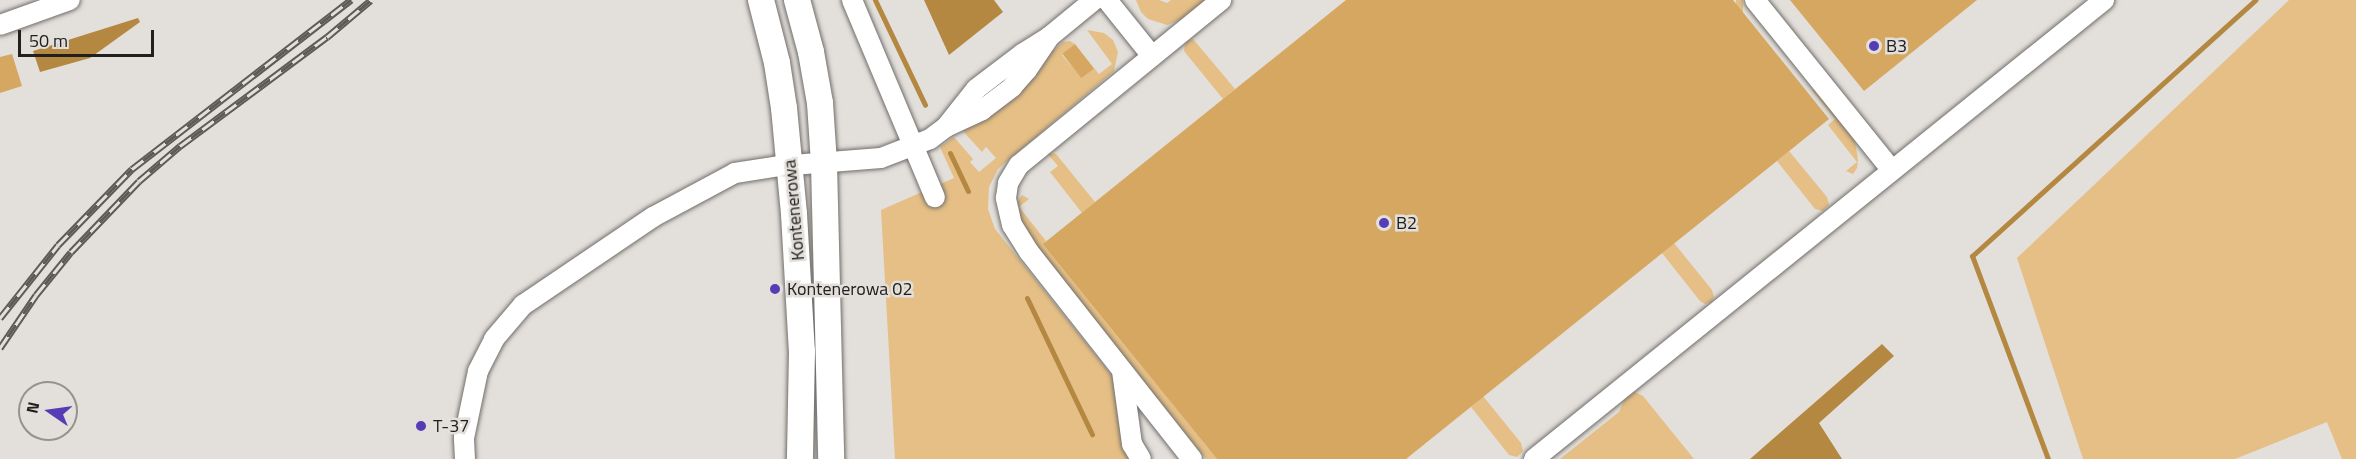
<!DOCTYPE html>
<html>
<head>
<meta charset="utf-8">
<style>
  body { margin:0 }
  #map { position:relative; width:2356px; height:459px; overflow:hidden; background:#e3dfdb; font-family:"Titillium Web",sans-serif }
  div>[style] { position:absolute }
  .green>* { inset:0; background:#e5bf86; transform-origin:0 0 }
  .water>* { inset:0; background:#b48841 }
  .stream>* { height:5px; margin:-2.5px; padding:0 2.5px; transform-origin:2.5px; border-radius:2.5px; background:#b48841 }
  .building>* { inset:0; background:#d5a760; transform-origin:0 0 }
  .roads { filter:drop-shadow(0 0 2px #716e6a) drop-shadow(0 0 2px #716e6a) }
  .minor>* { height:20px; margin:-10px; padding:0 10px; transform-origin:10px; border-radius:10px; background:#fff }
  .major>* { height:26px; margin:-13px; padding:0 13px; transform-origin:13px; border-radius:13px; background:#fff }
  .rail>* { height:7px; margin-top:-3.5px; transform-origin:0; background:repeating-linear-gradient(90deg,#e3dfdb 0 14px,#5d5b58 0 28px); box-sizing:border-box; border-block:2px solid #5d5b58 }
  .dots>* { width:16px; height:16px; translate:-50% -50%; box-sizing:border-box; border:3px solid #e3dfdb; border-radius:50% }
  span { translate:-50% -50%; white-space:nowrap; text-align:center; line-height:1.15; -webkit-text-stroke:5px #e3dfdb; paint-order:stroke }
  .poi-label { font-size:18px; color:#21201e }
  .left { translate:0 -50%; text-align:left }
  .street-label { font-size:18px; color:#21201e }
  .north { position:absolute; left:18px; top:381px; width:60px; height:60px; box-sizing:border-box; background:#e3dfdb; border:2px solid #95938f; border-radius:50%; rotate:283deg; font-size:16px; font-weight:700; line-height:24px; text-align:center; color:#21201e }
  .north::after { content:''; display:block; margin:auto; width:21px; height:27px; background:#573db5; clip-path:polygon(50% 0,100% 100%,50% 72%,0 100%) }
  .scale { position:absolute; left:18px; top:30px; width:136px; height:27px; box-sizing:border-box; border:3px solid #21201e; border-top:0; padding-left:8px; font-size:18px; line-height:21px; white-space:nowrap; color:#21201e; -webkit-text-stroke:4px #e3dfdb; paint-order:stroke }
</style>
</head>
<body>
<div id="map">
  <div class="green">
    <i style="clip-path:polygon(1136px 0,1159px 0,1167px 3px,1171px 0,1206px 0,1181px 20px,1167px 25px,1148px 19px,1141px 12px)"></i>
    <i style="left:1736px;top:0;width:7px;height:97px"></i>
    <i style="clip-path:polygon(2289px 0,2356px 0,2356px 459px,2342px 459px,2327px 422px,2235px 459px,2083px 459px,2017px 258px)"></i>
    <i style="clip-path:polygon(1087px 30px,1104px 33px,1113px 40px,1118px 52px,1114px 71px,998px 169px,989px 187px,988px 209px,995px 229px,1117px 382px,1134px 459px,895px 459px,881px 210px,954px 178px,940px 147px,954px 137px,973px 159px,970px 162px,979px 172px,996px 158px,986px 147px,982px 152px,961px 129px,1063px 42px,1070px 41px,1075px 44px,1062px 55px,1082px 78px,1094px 68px,1099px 74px,1112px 64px)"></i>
    <i style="clip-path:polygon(1193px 39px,1235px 89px,1223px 99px,1184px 51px,1185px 42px)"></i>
    <i style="clip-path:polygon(1814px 88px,1855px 141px,1858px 160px,1857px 168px,1853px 174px,1846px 171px,1857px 162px,1828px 125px,1835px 119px,1812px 90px)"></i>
    <i style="clip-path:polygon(1789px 151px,1827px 197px,1829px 205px,1823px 211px,1815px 209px,1777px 161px)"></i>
    <i style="clip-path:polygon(1047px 153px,1056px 154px,1095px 202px,1082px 213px,1050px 172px,1058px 166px)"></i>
    <i style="clip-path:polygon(1022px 195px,1029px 199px,1019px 207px,1046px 241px,1044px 244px,1217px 459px,1206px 459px,1038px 250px,1022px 226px,1017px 203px)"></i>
    <i style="clip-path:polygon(1674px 243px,1712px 290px,1714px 297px,1711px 302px,1705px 304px,1700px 301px,1662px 253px)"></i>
    <i style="clip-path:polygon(1633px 391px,1643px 396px,1694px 459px,1560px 459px,1619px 412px,1627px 394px)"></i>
    <i style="clip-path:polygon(1483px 396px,1521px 443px,1523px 451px,1517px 457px,1509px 455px,1471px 407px)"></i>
  </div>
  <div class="water">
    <i style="clip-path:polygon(924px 0,994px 0,1003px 12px,949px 55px)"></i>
    <i style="clip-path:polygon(138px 18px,140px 22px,90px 58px,40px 72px,33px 51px)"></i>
    <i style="clip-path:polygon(1882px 344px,1894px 356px,1819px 423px,1842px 459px,1750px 459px)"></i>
  </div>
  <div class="stream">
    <i style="left:875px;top:0;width:116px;rotate:64.5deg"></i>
    <i style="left:950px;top:153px;width:42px;rotate:64.7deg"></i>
    <i style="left:1027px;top:298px;width:151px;rotate:64.5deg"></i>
    <i style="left:2048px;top:459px;width:217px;rotate:-110.5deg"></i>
    <i style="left:1972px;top:256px;width:382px;rotate:-42.1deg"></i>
  </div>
  <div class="building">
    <i style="clip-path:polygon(1346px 0,1733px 0,1829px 119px,1406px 459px,1217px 459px,1043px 244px)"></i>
    <i style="clip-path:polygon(1790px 0,1977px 0,1864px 91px)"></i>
    <i style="left:1075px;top:44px;width:31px;height:16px;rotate:52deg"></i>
    <i style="clip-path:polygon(12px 54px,22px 86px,0 93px,0 57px)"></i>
  </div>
  <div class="roads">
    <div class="minor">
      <i style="left:852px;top:0;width:214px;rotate:67.2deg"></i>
      <i style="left:1107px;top:0;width:72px;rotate:51.2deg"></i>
      <i style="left:1755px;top:0;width:217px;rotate:51.2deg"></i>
      <i style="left:0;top:25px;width:74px;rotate:-19.7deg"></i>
      <i style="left:946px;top:127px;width:48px;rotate:-51.7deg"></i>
      <i style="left:976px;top:89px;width:58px;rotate:-37.3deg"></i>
      <i style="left:1022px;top:54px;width:32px;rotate:-32deg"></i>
      <i style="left:1049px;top:37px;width:58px;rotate:-39.4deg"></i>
      <i style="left:1122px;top:371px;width:74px;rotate:82.2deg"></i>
      <i style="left:1132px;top:444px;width:17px;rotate:59deg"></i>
      <i style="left:465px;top:459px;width:21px;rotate:-93deg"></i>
      <i style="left:464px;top:438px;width:68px;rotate:-78.2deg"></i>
      <i style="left:478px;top:371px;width:36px;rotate:-63deg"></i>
      <i style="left:494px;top:339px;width:45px;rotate:-49.5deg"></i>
      <i style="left:523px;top:305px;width:157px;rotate:-34.1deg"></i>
      <i style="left:653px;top:217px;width:93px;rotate:-28.2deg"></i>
      <i style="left:735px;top:173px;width:46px;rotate:-8.8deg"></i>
      <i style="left:780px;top:166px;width:101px;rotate:-4.5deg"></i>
      <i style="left:881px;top:158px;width:53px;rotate:-21.2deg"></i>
      <i style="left:930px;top:139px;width:20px;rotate:-37deg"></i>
      <i style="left:946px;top:127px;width:40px;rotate:-25deg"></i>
      <i style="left:982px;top:110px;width:38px;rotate:-37deg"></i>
      <i style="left:1012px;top:87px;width:23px;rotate:-49deg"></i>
      <i style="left:1027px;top:70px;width:40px;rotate:-56deg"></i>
      <i style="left:1192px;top:459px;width:263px;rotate:-128.2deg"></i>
      <i style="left:1029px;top:252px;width:32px;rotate:-122deg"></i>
      <i style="left:1012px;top:225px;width:28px;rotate:-103deg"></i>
      <i style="left:1006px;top:198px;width:15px;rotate:-82deg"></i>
      <i style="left:1008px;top:183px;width:21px;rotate:-59deg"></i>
      <i style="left:1019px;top:165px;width:261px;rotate:-39.2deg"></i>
      <i style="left:1534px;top:459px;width:732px;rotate:-38.84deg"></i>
    </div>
    <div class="major">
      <i style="left:761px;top:0;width:65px;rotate:75.7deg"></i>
      <i style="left:777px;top:63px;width:46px;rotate:81.2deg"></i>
      <i style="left:784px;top:108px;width:106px;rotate:84.6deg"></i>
      <i style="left:794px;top:214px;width:137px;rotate:86.7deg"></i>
      <i style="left:802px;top:351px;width:108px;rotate:91.1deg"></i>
      <i style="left:797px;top:0;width:54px;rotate:74.9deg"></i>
      <i style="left:811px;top:52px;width:52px;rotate:80deg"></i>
      <i style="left:820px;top:103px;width:61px;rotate:86.2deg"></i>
      <i style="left:824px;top:164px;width:295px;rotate:88.6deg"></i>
    </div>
  </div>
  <div class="rail">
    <i style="left:0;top:318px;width:93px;rotate:-51.5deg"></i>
    <i style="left:58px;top:245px;width:106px;rotate:-45.8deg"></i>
    <i style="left:132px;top:169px;width:277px;rotate:-37.7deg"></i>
    <i style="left:0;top:348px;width:64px;rotate:-55.8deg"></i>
    <i style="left:36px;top:295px;width:55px;rotate:-50.9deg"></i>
    <i style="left:71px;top:252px;width:98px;rotate:-46.2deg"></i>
    <i style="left:139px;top:181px;width:54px;rotate:-40.5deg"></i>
    <i style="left:180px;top:146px;width:183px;rotate:-36.6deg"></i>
    <i style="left:327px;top:37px;width:57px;rotate:-40.1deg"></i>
  </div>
  <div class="dots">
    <i style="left:1874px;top:46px;background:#573db5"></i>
    <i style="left:1384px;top:223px;background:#573db5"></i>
    <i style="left:775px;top:289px;background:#573db5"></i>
    <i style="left:421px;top:426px;background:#573db5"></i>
  </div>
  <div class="poi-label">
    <span class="left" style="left:1886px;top:46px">B3</span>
    <span class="left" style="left:1396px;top:223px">B2</span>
    <span class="left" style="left:787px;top:289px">Kontenerowa 02</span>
    <span class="left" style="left:433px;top:426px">T-37</span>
  </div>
  <div class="street-label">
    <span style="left:794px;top:210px;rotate:-95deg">Kontenerowa</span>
  </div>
  <div class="north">N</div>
  <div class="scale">50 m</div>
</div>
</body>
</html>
